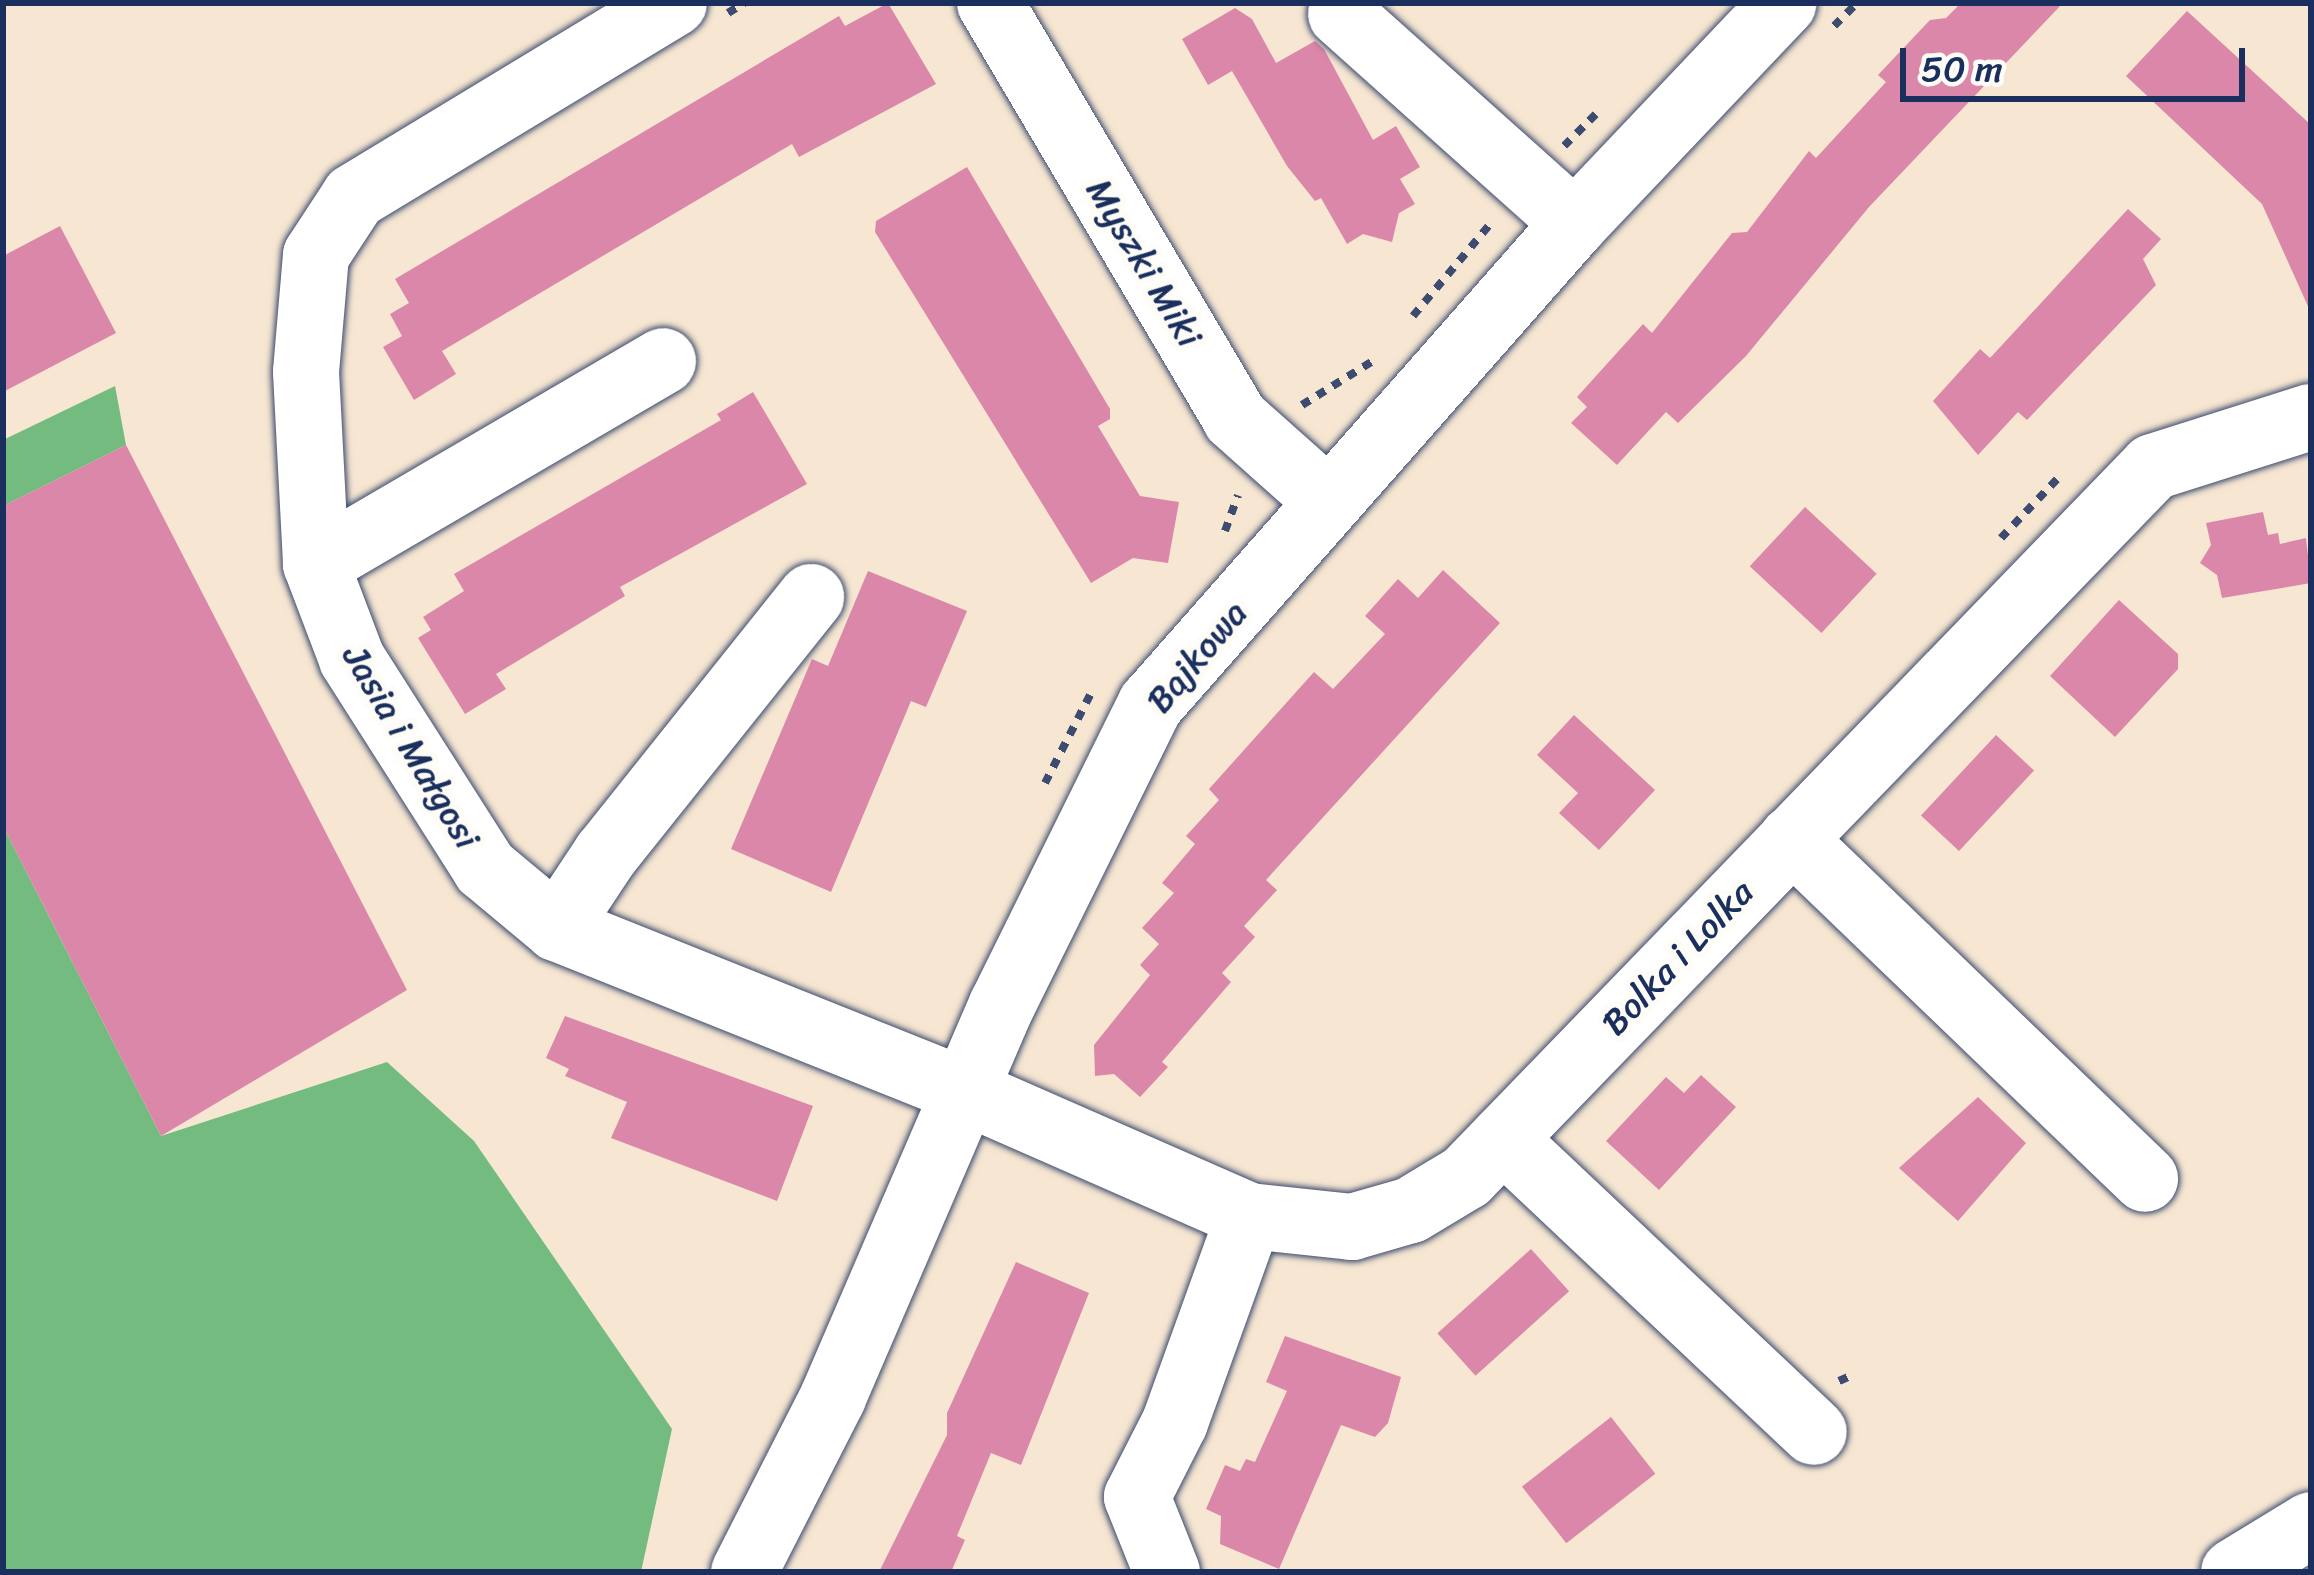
<!DOCTYPE html>
<html>
<head>
<meta charset="utf-8">
<style>
  body { margin:0 }
  #map { position:relative; width:2314px; height:1575px; overflow:hidden; background:#f7e7d2; font-family:Sriracha,sans-serif }
  div>[style] { position:absolute }
  .forest>* { inset:0; background:#74bb80 }
  .building>* { inset:0; background:#db87aa; transform-origin:0 0 }
  .path>* { height:8px; margin-top:-4px; transform-origin:0; background:repeating-linear-gradient(90deg,#3c4b6f 0 9px,transparent 0 18px) }
  .roads { filter:drop-shadow(0 0 3px #3c4b6f) drop-shadow(0 0 3px #3c4b6f) }
  .minor>* { height:66px; margin:-33px; padding:0 33px; transform-origin:33px; border-radius:33px; background:#fff }
  span { translate:-50% -50%; white-space:nowrap; text-align:center; line-height:1.15; -webkit-text-stroke:12px #fdfcf7; paint-order:stroke }
  .street-label { font-size:36px; color:#1b2f5e }
  .frame { position:absolute; inset:0; border:6px solid #1b2f5e; pointer-events:none }
  .scale { position:absolute; left:1900px; top:48px; width:345px; height:54px; box-sizing:border-box; border:6px solid #1b2f5e; border-top:0; padding-left:15px; font-size:36px; line-height:42px; white-space:nowrap; color:#1b2f5e; -webkit-text-stroke:9px #fdfcf7; paint-order:stroke }
</style>
</head>
<body>
<div id="map">
  <div class="forest">
    <i style="clip-path:polygon(115px 386px,126px 445px,3px 506px,3px 440px)"></i>
    <i style="clip-path:polygon(3px 826px,161px 1136px,387px 1062px,474px 1141px,672px 1429px,641px 1572px,3px 1572px)"></i>
  </div>
  <div class="building">
    <i style="clip-path:polygon(888px 3px,936px 84px,799px 157px,792px 144px,442px 351px,456px 374px,414px 400px,383px 347px,402px 336px,390px 314px,409px 303px,395px 279px,839px 16px,845px 26px)"></i>
    <i style="clip-path:polygon(1961px 3px,2063px 3px,1869px 207px,1746px 356px,1678px 423px,1666px 412px,1617px 465px,1571px 423px,1587px 407px,1577px 397px,1643px 324px,1652px 333px,1732px 233px,1747px 232px,1809px 151px,1816px 158px,1886px 82px,1878px 75px,1930px 20px,1946px 18px)"></i>
    <i style="clip-path:polygon(1235px 8px,1252px 19px,1276px 63px,1315px 41px,1324px 49px,1373px 140px,1396px 126px,1420px 167px,1400px 179px,1415px 204px,1399px 213px,1392px 242px,1363px 234px,1347px 244px,1321px 198px,1315px 201px,1287px 166px,1232px 71px,1208px 85px,1182px 39px)"></i>
    <i style="clip-path:polygon(2187px 11px,2311px 125px,2311px 313px,2262px 204px,2126px 76px)"></i>
    <i style="clip-path:polygon(967px 167px,1110px 409px,1110px 419px,1098px 426px,1140px 496px,1179px 502px,1168px 563px,1133px 558px,1091px 583px,875px 232px,876px 221px)"></i>
    <i style="clip-path:polygon(2128px 209px,2161px 239px,2143px 259px,2156px 285px,2027px 420px,2018px 412px,1978px 455px,1933px 401px,1980px 349px,1990px 358px)"></i>
    <i style="clip-path:polygon(60px 226px,116px 333px,3px 392px,3px 256px)"></i>
    <i style="clip-path:polygon(753px 392px,807px 484px,620px 587px,625px 596px,496px 674px,506px 689px,465px 714px,418px 638px,431px 630px,423px 617px,464px 591px,454px 574px,721px 420px,717px 414px)"></i>
    <i style="clip-path:polygon(126px 445px,407px 990px,161px 1136px,3px 826px,3px 506px)"></i>
    <i style="left:1805px;top:507px;width:98px;height:81px;rotate:43deg"></i>
    <i style="clip-path:polygon(2263px 512px,2268px 535px,2278px 533px,2280px 544px,2306px 538px,2311px 583px,2222px 598px,2217px 575px,2200px 563px,2211px 545px,2206px 523px)"></i>
    <i style="clip-path:polygon(1443px 570px,1500px 623px,1266px 880px,1277px 890px,1244px 926px,1255px 937px,1222px 973px,1231px 982px,1162px 1062px,1168px 1067px,1140px 1097px,1114px 1074px,1095px 1076px,1094px 1045px,1150px 975px,1140px 965px,1159px 944px,1142px 928px,1174px 893px,1162px 883px,1195px 844px,1186px 836px,1219px 800px,1209px 789px,1314px 672px,1333px 689px,1385px 634px,1365px 616px,1398px 579px,1418px 598px)"></i>
    <i style="clip-path:polygon(868px 571px,967px 611px,926px 707px,911px 701px,831px 892px,731px 849px,812px 659px,828px 666px)"></i>
    <i style="clip-path:polygon(2119px 600px,2178px 654px,2178px 669px,2115px 737px,2050px 676px)"></i>
    <i style="clip-path:polygon(1574px 715px,1655px 790px,1599px 850px,1559px 813px,1578px 793px,1537px 755px)"></i>
    <i style="left:1996px;top:735px;width:52px;height:110px;rotate:43deg"></i>
    <i style="clip-path:polygon(565px 1016px,813px 1106px,777px 1201px,611px 1138px,627px 1102px,565px 1076px,569px 1069px,546px 1058px)"></i>
    <i style="clip-path:polygon(1701px 1075px,1736px 1107px,1659px 1190px,1606px 1141px,1666px 1077px,1684px 1093px)"></i>
    <i style="clip-path:polygon(1978px 1097px,2026px 1143px,1958px 1221px,1899px 1168px)"></i>
    <i style="left:1531px;top:1249px;width:57px;height:126px;rotate:48deg"></i>
    <i style="clip-path:polygon(1016px 1262px,1089px 1293px,1021px 1465px,991px 1453px,957px 1536px,965px 1540px,951px 1572px,879px 1572px,947px 1435px,947px 1413px)"></i>
    <i style="clip-path:polygon(1285px 1336px,1401px 1377px,1388px 1423px,1375px 1437px,1341px 1425px,1279px 1569px,1220px 1544px,1221px 1516px,1206px 1509px,1225px 1465px,1240px 1471px,1246px 1459px,1255px 1462px,1287px 1391px,1266px 1382px)"></i>
    <i style="left:1611px;top:1417px;width:72px;height:113px;rotate:52deg"></i>
  </div>
  <div class="path">
    <i style="left:728px;top:13px;width:19px;rotate:-32deg"></i>
    <i style="left:1834px;top:26px;width:33px;rotate:-45deg"></i>
    <i style="left:1564px;top:146px;width:45px;rotate:-45deg"></i>
    <i style="left:1413px;top:316px;width:123px;rotate:-50deg"></i>
    <i style="left:1302px;top:405px;width:87px;rotate:-31.9deg"></i>
    <i style="left:1225px;top:531px;width:38px;rotate:-70deg"></i>
    <i style="left:2001px;top:538px;width:87px;rotate:-46.4deg"></i>
    <i style="left:1045px;top:783px;width:99px;rotate:-62.9deg"></i>
    <i style="left:1839px;top:1381px;width:17px;rotate:-24deg"></i>
  </div>
  <div class="roads">
    <div class="minor">
      <i style="left:674px;top:3px;width:374px;rotate:148.8deg"></i>
      <i style="left:354px;top:197px;width:69px;rotate:123.2deg"></i>
      <i style="left:316px;top:255px;width:117px;rotate:94.9deg"></i>
      <i style="left:306px;top:372px;width:192px;rotate:87deg"></i>
      <i style="left:316px;top:564px;width:102px;rotate:69.2deg"></i>
      <i style="left:352px;top:659px;width:248px;rotate:57.5deg"></i>
      <i style="left:485px;top:868px;width:94px;rotate:39.8deg"></i>
      <i style="left:557px;top:928px;width:436px;rotate:21.8deg"></i>
      <i style="left:962px;top:1090px;width:313px;rotate:23.7deg"></i>
      <i style="left:1249px;top:1216px;width:104px;rotate:6.1deg"></i>
      <i style="left:1352px;top:1227px;width:61px;rotate:-16.1deg"></i>
      <i style="left:1411px;top:1210px;width:64px;rotate:-31deg"></i>
      <i style="left:1466px;top:1177px;width:988px;rotate:-45.94deg"></i>
      <i style="left:2153px;top:467px;width:166px;rotate:-17.6deg"></i>
      <i style="left:990px;top:3px;width:482px;rotate:59.4deg"></i>
      <i style="left:1235px;top:418px;width:123px;rotate:41.7deg"></i>
      <i style="left:1341px;top:14px;width:314px;rotate:41.8deg"></i>
      <i style="left:316px;top:564px;width:402px;rotate:-30.3deg"></i>
      <i style="left:1792px;top:839px;width:490px;rotate:43.9deg"></i>
      <i style="left:557px;top:928px;width:89px;rotate:-56.5deg"></i>
      <i style="left:606px;top:854px;width:329px;rotate:-51.4deg"></i>
      <i style="left:1503px;top:1139px;width:427px;rotate:43.3deg"></i>
      <i style="left:744px;top:1572px;width:196px;rotate:-63deg"></i>
      <i style="left:833px;top:1397px;width:427px;rotate:-66.7deg"></i>
      <i style="left:1002px;top:1005px;width:336px;rotate:-63.7deg"></i>
      <i style="left:1151px;top:704px;width:641px;rotate:-48.6deg"></i>
      <i style="left:1575px;top:223px;width:303px;rotate:-46.5deg"></i>
      <i style="left:1167px;top:1572px;width:81px;rotate:-111.8deg"></i>
      <i style="left:1137px;top:1497px;width:84px;rotate:-63.1deg"></i>
      <i style="left:1175px;top:1422px;width:219px;rotate:-70.2deg"></i>
      <i style="left:2234px;top:1572px;width:90px;rotate:-31.4deg"></i>
    </div>
  </div>
  <div class="street-label">
    <span style="left:1144px;top:263px;rotate:59deg">Myszki Miki</span>
    <span style="left:1197px;top:657px;rotate:-50deg">Bajkowa</span>
    <span style="left:411px;top:747px;rotate:59deg">Jasia i Małgosi</span>
    <span style="left:1678px;top:958px;rotate:-46deg">Bolka i Lolka</span>
  </div>
  <div class="frame"></div>
  <div class="scale">50 m</div>
</div>
</body>
</html>
